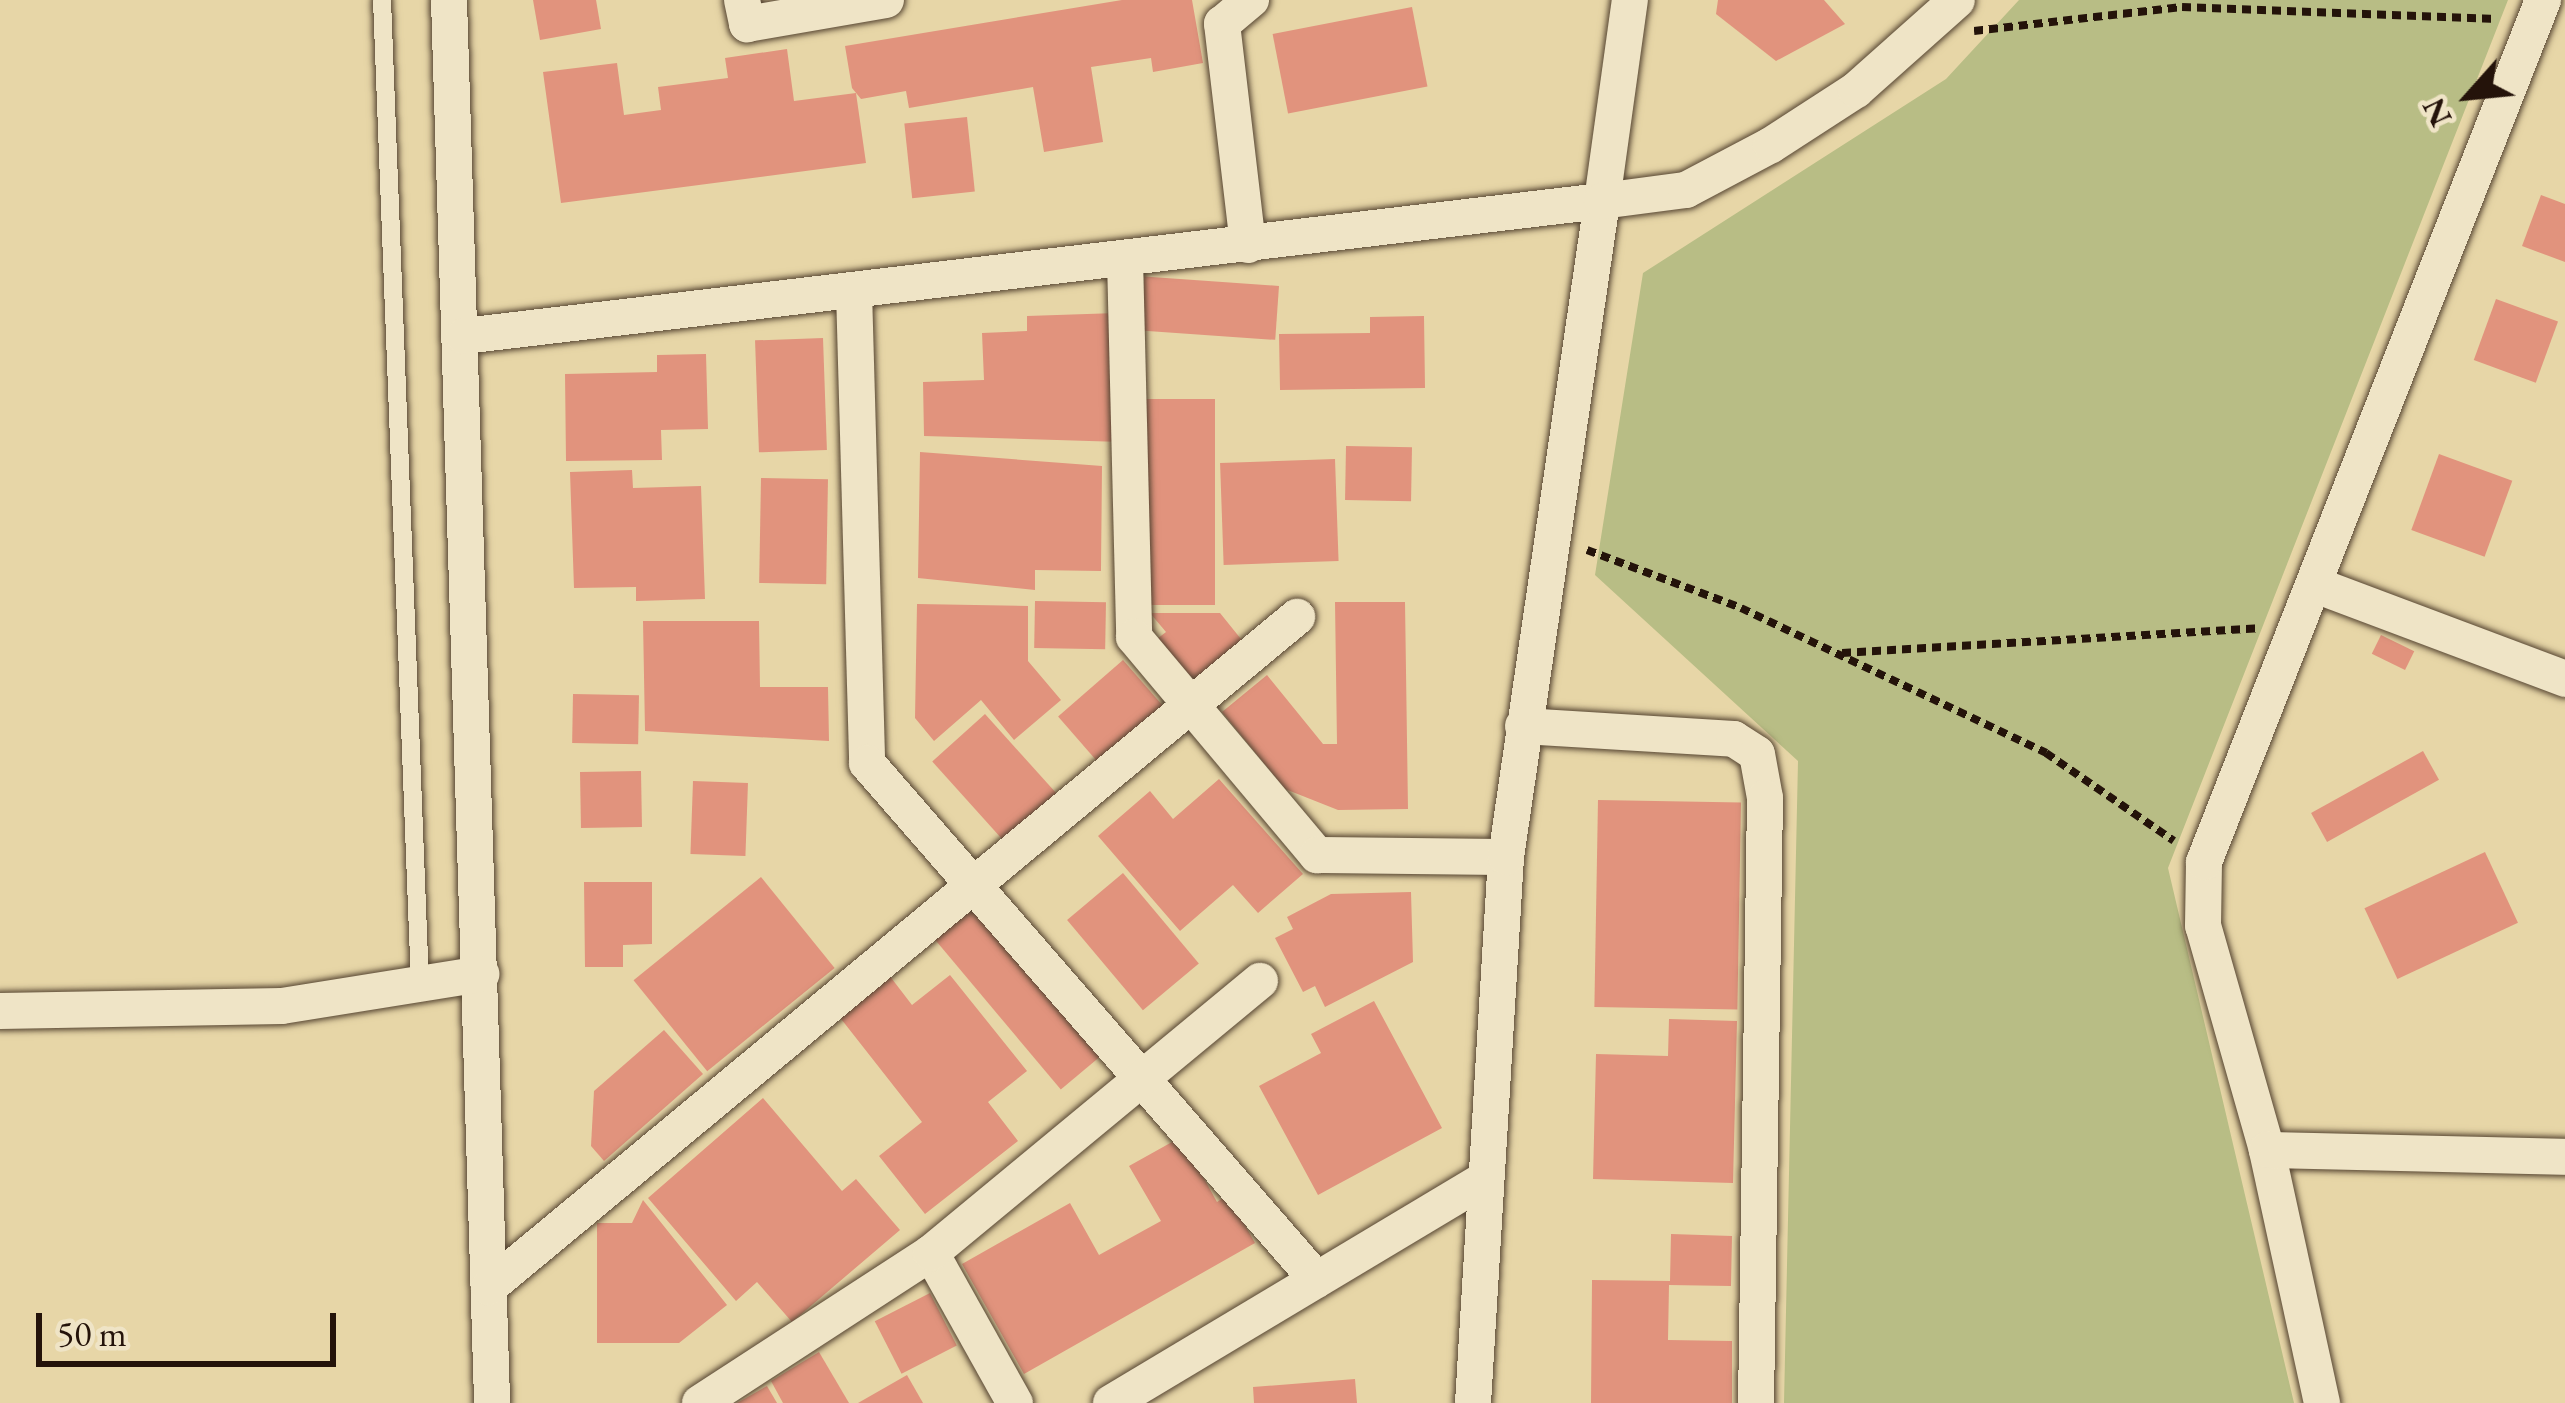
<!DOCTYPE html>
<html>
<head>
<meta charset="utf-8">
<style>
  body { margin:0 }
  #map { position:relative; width:2565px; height:1403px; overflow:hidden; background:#e7d6a7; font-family:"EB Garamond",serif }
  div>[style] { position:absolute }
  .green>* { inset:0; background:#b8bd85 }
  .building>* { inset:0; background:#e1937d; transform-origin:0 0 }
  .path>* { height:8px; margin-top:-4px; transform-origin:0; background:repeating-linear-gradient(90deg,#24130a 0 9px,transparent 0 15px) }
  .roads { filter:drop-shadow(0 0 3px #554431) drop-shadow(0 0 3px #554431) }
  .lane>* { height:18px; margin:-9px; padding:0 9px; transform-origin:9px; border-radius:9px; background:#efe4c6 }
  .street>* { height:36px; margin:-18px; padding:0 18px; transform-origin:18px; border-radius:18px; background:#efe4c6 }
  span { translate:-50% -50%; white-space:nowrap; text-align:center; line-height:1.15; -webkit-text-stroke:9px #efe4c6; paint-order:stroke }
  .north { position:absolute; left:2409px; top:36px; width:120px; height:120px; -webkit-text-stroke:9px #efe4c6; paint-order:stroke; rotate:243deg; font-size:33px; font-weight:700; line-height:48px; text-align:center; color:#24130a }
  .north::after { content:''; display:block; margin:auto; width:42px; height:54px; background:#24130a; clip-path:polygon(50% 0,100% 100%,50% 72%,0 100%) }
  .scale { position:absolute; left:36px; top:1313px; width:300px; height:54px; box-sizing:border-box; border:6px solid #24130a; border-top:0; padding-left:15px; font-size:36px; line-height:42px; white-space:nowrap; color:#24130a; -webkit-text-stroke:9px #efe4c6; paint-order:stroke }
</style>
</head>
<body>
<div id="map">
  <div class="green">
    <i style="clip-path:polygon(2019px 0,2508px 0,2168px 868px,2294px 1403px,1784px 1403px,1798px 761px,1595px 575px,1643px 273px,1946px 79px)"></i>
  </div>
  <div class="building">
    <i style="clip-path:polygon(533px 0,596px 0,601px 29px,540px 40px)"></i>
    <i style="clip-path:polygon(1122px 0,1192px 0,1203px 63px,1153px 72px,1151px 58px,1091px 67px,1103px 142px,1044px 152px,1033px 87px,909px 108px,906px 91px,861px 99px,852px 88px,845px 46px)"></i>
    <i style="clip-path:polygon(1718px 0,1824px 0,1845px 24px,1776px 61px,1716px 14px)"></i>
    <i style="left:1412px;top:7px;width:81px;height:142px;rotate:79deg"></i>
    <i style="clip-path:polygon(787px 49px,794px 101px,856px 93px,866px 163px,561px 203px,543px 72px,617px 63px,624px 115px,661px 110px,658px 87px,728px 78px,725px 58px)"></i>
    <i style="left:967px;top:117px;width:75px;height:63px;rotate:84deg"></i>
    <i style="clip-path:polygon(2541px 195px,2565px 204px,2565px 262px,2522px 246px)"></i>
    <i style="left:1279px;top:286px;width:54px;height:135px;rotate:94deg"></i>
    <i style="left:2496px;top:299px;width:66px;height:65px;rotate:20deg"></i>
    <i style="clip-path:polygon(1117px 313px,1122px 442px,924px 436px,923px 382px,984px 380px,982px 333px,1027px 331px,1027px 316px)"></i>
    <i style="clip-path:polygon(1424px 316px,1425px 388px,1280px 390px,1279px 334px,1370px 333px,1370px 317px)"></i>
    <i style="left:823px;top:338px;width:112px;height:68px;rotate:88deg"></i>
    <i style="clip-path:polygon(706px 354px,708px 429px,661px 430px,662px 460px,566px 461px,565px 374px,657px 372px,657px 355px)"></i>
    <i style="left:1144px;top:399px;width:71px;height:206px"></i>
    <i style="left:1346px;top:446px;width:66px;height:54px;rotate:1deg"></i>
    <i style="clip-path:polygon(920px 452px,1102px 466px,1101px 571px,1035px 570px,1035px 590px,918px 578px)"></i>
    <i style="left:2439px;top:454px;width:78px;height:81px;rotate:20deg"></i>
    <i style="left:1335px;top:459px;width:102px;height:115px;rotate:88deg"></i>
    <i style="clip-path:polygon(632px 470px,633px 488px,701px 486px,705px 599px,636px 601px,636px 587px,574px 588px,570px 472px)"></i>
    <i style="left:761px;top:478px;width:67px;height:105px;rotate:1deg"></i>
    <i style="left:1035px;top:601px;width:71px;height:47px;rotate:1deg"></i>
    <i style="clip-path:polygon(1335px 602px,1405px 602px,1408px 809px,1338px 810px,1285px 789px,1222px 712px,1267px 675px,1323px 744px,1337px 744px)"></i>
    <i style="clip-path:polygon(917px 604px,1028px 606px,1028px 661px,1061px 700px,1014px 740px,981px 700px,934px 741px,915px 718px)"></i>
    <i style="clip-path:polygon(1150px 613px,1220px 613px,1245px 644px,1195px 685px,1157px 639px,1166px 632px)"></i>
    <i style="clip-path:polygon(643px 621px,759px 621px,760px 687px,828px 687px,829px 741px,645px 731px)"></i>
    <i style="left:2381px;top:635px;width:37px;height:21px;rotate:26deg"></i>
    <i style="left:1123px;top:660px;width:64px;height:86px;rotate:49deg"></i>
    <i style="left:573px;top:694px;width:66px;height:49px;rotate:1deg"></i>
    <i style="left:985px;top:714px;width:111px;height:71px;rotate:48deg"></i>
    <i style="left:2423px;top:751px;width:33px;height:128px;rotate:61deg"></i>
    <i style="left:641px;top:771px;width:56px;height:61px;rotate:89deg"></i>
    <i style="clip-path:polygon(1219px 779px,1303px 874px,1258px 913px,1233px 885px,1180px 931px,1098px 836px,1150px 791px,1173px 819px)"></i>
    <i style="left:693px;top:781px;width:55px;height:73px;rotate:2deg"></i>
    <i style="left:1598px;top:800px;width:143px;height:207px;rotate:1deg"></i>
    <i style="left:2485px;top:852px;width:78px;height:133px;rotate:65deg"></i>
    <i style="left:1123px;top:873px;width:118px;height:73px;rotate:50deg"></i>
    <i style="left:761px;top:877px;width:117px;height:164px;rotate:51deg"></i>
    <i style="clip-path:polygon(584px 882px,652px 882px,652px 944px,623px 945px,623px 967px,585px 967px)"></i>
    <i style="clip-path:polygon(1411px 892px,1413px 962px,1325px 1007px,1315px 986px,1303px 992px,1275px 938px,1293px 929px,1287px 917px,1331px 894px)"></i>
    <i style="left:975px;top:894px;width:205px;height:60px;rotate:50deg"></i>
    <i style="clip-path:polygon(889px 975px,912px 1005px,950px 975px,1027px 1071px,988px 1102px,1018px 1141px,925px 1214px,879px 1156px,922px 1122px,838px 1015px)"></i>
    <i style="clip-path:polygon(1374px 1001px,1442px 1128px,1318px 1195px,1259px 1086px,1321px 1053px,1311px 1034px)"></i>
    <i style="clip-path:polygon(1669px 1019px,1737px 1021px,1733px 1183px,1593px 1179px,1596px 1054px,1668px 1056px)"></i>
    <i style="clip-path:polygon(664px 1030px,703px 1074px,604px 1161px,591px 1146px,594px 1091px)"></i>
    <i style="clip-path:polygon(763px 1098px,842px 1191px,856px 1179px,900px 1230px,792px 1322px,757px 1282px,736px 1301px,648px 1198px)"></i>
    <i style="clip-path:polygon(1181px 1137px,1217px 1202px,1228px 1195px,1255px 1243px,1024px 1374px,962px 1264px,1070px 1203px,1099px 1255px,1161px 1221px,1129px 1166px)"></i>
    <i style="clip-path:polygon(643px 1200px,727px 1305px,679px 1343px,597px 1343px,597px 1223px,632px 1223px)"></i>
    <i style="clip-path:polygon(1671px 1234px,1732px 1236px,1731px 1286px,1669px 1285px,1668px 1340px,1732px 1341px,1732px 1403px,1591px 1403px,1592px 1280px,1670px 1281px)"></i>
    <i style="left:930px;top:1293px;width:59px;height:62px;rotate:63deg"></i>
    <i style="clip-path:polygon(819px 1352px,849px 1403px,783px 1403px,771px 1381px)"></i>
    <i style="clip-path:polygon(907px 1375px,923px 1403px,858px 1403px)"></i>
    <i style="clip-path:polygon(1355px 1379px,1357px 1403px,1254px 1403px,1253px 1387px)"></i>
    <i style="clip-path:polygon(767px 1386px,777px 1403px,737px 1403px)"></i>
  </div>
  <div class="path">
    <i style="left:1974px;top:31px;width:209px;rotate:-6.6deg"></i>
    <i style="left:2182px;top:7px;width:315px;rotate:2.2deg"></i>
    <i style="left:1587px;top:550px;width:165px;rotate:20.6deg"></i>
    <i style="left:1741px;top:608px;width:338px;rotate:25.4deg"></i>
    <i style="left:2046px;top:753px;width:155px;rotate:34.5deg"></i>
    <i style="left:1842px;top:653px;width:417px;rotate:-3.4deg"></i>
  </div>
  <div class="roads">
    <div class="lane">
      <i style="left:382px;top:0;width:985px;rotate:87.79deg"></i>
    </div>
    <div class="street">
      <i style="left:449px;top:0;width:1404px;rotate:88.24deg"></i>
      <i style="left:742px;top:0;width:25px;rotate:78deg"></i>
      <i style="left:747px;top:24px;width:141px;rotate:-9.8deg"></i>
      <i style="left:1248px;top:245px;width:223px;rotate:-96.7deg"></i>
      <i style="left:1222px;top:24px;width:38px;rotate:-40deg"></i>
      <i style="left:1125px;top:259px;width:378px;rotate:88.6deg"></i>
      <i style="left:1134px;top:637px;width:285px;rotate:50deg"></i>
      <i style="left:1317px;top:855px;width:189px;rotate:0.6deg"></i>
      <i style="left:854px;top:291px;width:472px;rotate:88.4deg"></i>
      <i style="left:867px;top:763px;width:685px;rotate:48.96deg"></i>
      <i style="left:464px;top:336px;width:1146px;rotate:-6.77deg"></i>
      <i style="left:1602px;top:201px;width:203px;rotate:-82.1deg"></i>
      <i style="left:2318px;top:586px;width:264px;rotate:20.6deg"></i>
      <i style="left:1523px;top:726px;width:211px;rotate:3.5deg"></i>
      <i style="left:1734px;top:739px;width:27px;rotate:33deg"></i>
      <i style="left:1757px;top:754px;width:45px;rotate:79.7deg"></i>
      <i style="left:1765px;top:798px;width:605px;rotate:90.85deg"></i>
      <i style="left:0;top:1011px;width:282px;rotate:-1deg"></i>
      <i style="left:282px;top:1006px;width:202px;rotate:-9.1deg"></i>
      <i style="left:2267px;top:1150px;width:233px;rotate:-105.9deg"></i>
      <i style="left:2203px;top:926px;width:64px;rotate:-89.1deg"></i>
      <i style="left:2204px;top:862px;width:926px;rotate:-68.53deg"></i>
      <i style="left:931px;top:1253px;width:172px;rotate:60.8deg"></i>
      <i style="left:489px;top:1287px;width:1050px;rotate:-39.67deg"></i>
      <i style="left:700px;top:1403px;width:275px;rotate:-33deg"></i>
      <i style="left:931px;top:1253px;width:427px;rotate:-39.6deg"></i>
      <i style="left:1111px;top:1403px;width:432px;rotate:-30.9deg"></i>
      <i style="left:1473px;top:1403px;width:547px;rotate:-86.54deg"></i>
      <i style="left:1506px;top:857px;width:663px;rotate:-81.67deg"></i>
      <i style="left:1602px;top:201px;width:85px;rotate:-7.5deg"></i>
      <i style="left:1686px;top:190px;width:96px;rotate:-27.9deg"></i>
      <i style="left:1771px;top:145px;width:101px;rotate:-32.9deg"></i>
      <i style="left:1856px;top:90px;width:135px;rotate:-41.7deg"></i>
      <i style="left:2322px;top:1403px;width:259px;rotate:-102.3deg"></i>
      <i style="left:2267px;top:1150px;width:298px;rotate:1.3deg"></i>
    </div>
  </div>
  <div class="north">N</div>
  <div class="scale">50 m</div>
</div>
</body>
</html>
